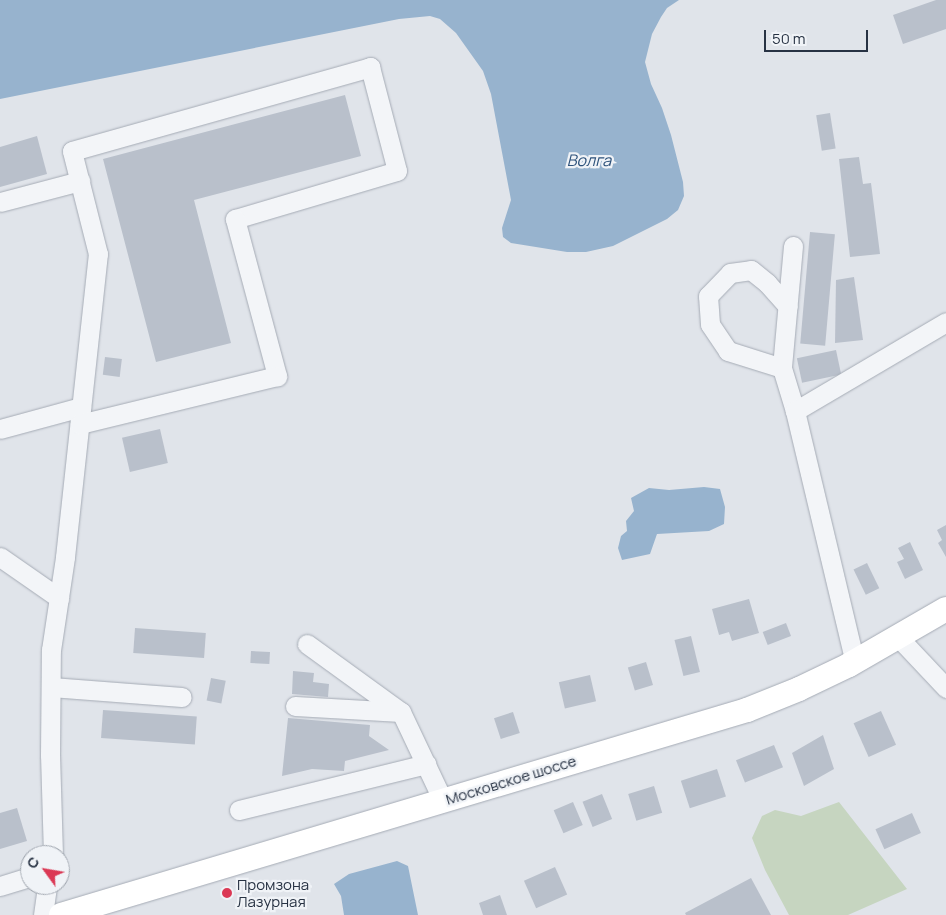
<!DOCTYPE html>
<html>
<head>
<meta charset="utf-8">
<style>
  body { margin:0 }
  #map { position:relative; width:946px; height:915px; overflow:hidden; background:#e0e4ea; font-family:Manrope,sans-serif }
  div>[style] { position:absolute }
  .green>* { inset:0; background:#c6d5c0 }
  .water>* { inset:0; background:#97b3ce }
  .building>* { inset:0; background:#b9c0cb; transform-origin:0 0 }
  .roads { filter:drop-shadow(0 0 1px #a5abb5) drop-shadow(0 0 1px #a5abb5) }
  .minor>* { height:19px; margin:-9.5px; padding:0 9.5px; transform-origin:9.5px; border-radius:9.5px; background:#f3f5f8 }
  .major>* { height:24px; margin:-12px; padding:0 12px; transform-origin:12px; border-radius:12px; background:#fff }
  .dots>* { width:14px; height:14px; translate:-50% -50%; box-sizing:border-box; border:2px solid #f0f3f7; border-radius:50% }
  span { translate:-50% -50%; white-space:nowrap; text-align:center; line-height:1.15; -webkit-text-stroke:4.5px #f0f3f7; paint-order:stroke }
  .street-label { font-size:15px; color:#273243 }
  .poi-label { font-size:15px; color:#273243 }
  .left { translate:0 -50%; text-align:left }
  .water-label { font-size:16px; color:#2d527b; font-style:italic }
  .north { position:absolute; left:20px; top:845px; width:50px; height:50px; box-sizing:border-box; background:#f0f3f7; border:1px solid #a0a6af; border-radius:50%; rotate:302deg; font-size:14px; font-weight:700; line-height:20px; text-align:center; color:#273243 }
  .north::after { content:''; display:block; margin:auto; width:18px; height:22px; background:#db3955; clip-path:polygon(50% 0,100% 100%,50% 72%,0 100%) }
  .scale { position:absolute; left:764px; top:30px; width:104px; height:22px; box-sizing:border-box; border:2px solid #273243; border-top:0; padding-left:6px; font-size:15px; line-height:18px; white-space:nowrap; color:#273243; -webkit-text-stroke:4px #f0f3f7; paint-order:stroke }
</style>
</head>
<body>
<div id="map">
  <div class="green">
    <i style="clip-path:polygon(839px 802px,907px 889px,848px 915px,789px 915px,765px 870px,752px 838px,762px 816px,775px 810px,801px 816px)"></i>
  </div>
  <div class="water">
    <i style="clip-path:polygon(0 0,679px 0,667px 8px,661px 17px,652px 34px,645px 62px,651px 84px,662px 108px,671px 135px,683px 182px,684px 196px,678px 210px,667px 219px,613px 246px,586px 252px,567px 252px,511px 243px,503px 237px,502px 228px,511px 200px,491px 94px,483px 71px,456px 33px,440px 19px,430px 16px,399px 19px,0 99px)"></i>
    <i style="clip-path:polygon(704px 487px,720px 489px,725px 507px,724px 524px,709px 531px,657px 534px,650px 554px,622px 560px,618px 548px,621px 536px,627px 531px,626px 521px,634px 511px,631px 498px,649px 488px,669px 490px)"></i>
    <i style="clip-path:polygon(397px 861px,408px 866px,418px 915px,344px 915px,341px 896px,334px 884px,349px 874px)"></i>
  </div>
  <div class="building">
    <i style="clip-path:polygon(936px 0,946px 0,946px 29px,903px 44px,893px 15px)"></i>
    <i style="clip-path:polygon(345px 95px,361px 156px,194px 200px,231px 343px,156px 362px,103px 159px)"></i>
    <i style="left:830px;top:113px;width:36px;height:14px;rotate:81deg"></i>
    <i style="clip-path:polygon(37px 136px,47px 174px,0 187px,0 147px)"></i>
    <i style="clip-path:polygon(859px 157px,863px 184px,871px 183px,880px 254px,850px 257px,839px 159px)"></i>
    <i style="left:810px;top:232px;width:25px;height:112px;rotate:5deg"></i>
    <i style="clip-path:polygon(854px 277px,863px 340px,835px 343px,836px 280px)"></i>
    <i style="left:836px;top:350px;width:25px;height:40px;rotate:78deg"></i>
    <i style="left:105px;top:357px;width:17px;height:18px;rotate:7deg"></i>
    <i style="left:160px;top:429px;width:35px;height:39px;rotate:77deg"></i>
    <i style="clip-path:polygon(946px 525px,946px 557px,938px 543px,942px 540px,937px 530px)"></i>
    <i style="clip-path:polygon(910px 542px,923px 570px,905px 579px,897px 562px,904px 559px,898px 548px)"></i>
    <i style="left:867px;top:563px;width:28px;height:15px;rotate:64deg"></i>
    <i style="clip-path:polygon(749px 599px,759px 633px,732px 641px,729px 632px,719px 635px,712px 609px)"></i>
    <i style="left:786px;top:623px;width:14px;height:25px;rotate:69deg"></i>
    <i style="left:135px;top:628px;width:71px;height:25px;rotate:4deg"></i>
    <i style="left:691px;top:636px;width:37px;height:17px;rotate:76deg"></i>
    <i style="left:251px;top:651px;width:19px;height:12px;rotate:3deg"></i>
    <i style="left:646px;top:662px;width:24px;height:19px;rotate:73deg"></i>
    <i style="clip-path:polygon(293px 671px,314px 673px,313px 682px,329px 684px,328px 697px,292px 694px)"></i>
    <i style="left:590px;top:675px;width:27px;height:32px;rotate:77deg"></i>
    <i style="left:211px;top:678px;width:15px;height:23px;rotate:11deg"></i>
    <i style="left:103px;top:710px;width:94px;height:28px;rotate:4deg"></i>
    <i style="left:881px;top:711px;width:37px;height:30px;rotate:66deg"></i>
    <i style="left:513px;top:712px;width:22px;height:20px;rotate:72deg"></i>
    <i style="clip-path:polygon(288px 718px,370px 725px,369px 736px,389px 750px,345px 761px,344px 771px,312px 769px,282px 776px)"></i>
    <i style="clip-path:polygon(823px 735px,834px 769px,804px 786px,792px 753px)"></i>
    <i style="left:774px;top:745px;width:24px;height:41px;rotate:68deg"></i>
    <i style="left:717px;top:769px;width:29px;height:38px;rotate:72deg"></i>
    <i style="left:654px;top:786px;width:28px;height:27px;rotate:73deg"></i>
    <i style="left:602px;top:794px;width:27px;height:21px;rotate:68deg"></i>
    <i style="left:573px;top:802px;width:25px;height:21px;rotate:67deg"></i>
    <i style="clip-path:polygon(17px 808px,27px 841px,0 849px,0 813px)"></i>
    <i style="left:912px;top:813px;width:22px;height:40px;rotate:66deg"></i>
    <i style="left:555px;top:867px;width:30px;height:34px;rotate:66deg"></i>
    <i style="clip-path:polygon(751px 878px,771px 915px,686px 915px,685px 913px)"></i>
    <i style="clip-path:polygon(500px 895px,507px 915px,483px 915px,479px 903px)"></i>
  </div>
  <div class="roads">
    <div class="minor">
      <i style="left:0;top:202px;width:83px;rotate:-14.7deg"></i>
      <i style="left:793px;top:246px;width:122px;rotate:95.2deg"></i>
      <i style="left:782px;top:368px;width:45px;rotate:73.2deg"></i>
      <i style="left:795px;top:411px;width:258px;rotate:76.6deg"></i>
      <i style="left:782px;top:368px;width:57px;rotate:-162.5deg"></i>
      <i style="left:728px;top:351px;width:32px;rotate:-124deg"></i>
      <i style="left:710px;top:324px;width:28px;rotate:-94deg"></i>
      <i style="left:708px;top:296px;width:32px;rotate:-46deg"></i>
      <i style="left:730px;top:273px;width:21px;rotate:-8deg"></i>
      <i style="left:751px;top:270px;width:21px;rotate:39deg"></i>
      <i style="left:767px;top:283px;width:31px;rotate:48deg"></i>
      <i style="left:795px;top:411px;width:175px;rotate:-30.5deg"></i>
      <i style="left:0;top:429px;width:84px;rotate:-15.2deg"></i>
      <i style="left:0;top:557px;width:72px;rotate:34.8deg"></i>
      <i style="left:898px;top:637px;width:70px;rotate:46.7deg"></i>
      <i style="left:307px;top:644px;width:116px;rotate:35.9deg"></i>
      <i style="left:401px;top:712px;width:98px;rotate:64.7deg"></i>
      <i style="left:51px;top:687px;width:131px;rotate:4.4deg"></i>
      <i style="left:295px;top:706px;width:106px;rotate:3.2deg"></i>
      <i style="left:239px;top:810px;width:193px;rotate:-13.8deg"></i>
      <i style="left:53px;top:855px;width:100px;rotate:-91.7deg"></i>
      <i style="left:50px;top:755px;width:105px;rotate:-89.5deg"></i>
      <i style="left:51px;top:650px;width:94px;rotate:-81.4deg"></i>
      <i style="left:65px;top:557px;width:305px;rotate:-83.8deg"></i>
      <i style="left:98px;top:254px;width:106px;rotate:-104.2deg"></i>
      <i style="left:72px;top:151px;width:310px;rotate:-15.7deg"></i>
      <i style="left:370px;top:67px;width:107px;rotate:75.4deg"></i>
      <i style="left:397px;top:171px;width:169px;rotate:163.5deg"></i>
      <i style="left:235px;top:219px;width:163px;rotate:75deg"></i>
      <i style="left:277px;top:376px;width:203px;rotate:166.3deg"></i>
      <i style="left:0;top:886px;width:31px;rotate:-17deg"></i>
      <i style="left:43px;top:915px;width:30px;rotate:-82deg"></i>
    </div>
    <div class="major">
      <i style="left:61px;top:915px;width:716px;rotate:-16.64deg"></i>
      <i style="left:747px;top:710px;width:56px;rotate:-22deg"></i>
      <i style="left:799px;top:689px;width:55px;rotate:-25.6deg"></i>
      <i style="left:849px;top:665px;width:112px;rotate:-30deg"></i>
    </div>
  </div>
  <div class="dots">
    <i style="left:227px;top:893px;background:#db3955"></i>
  </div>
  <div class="street-label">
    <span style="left:511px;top:780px;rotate:-17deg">Московское шоссе</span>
  </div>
  <div class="poi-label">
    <span class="left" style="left:237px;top:893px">Промзона<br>Лазурная</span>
  </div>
  <div class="water-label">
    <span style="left:589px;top:160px">Волга</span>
  </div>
  <div class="north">С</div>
  <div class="scale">50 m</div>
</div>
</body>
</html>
